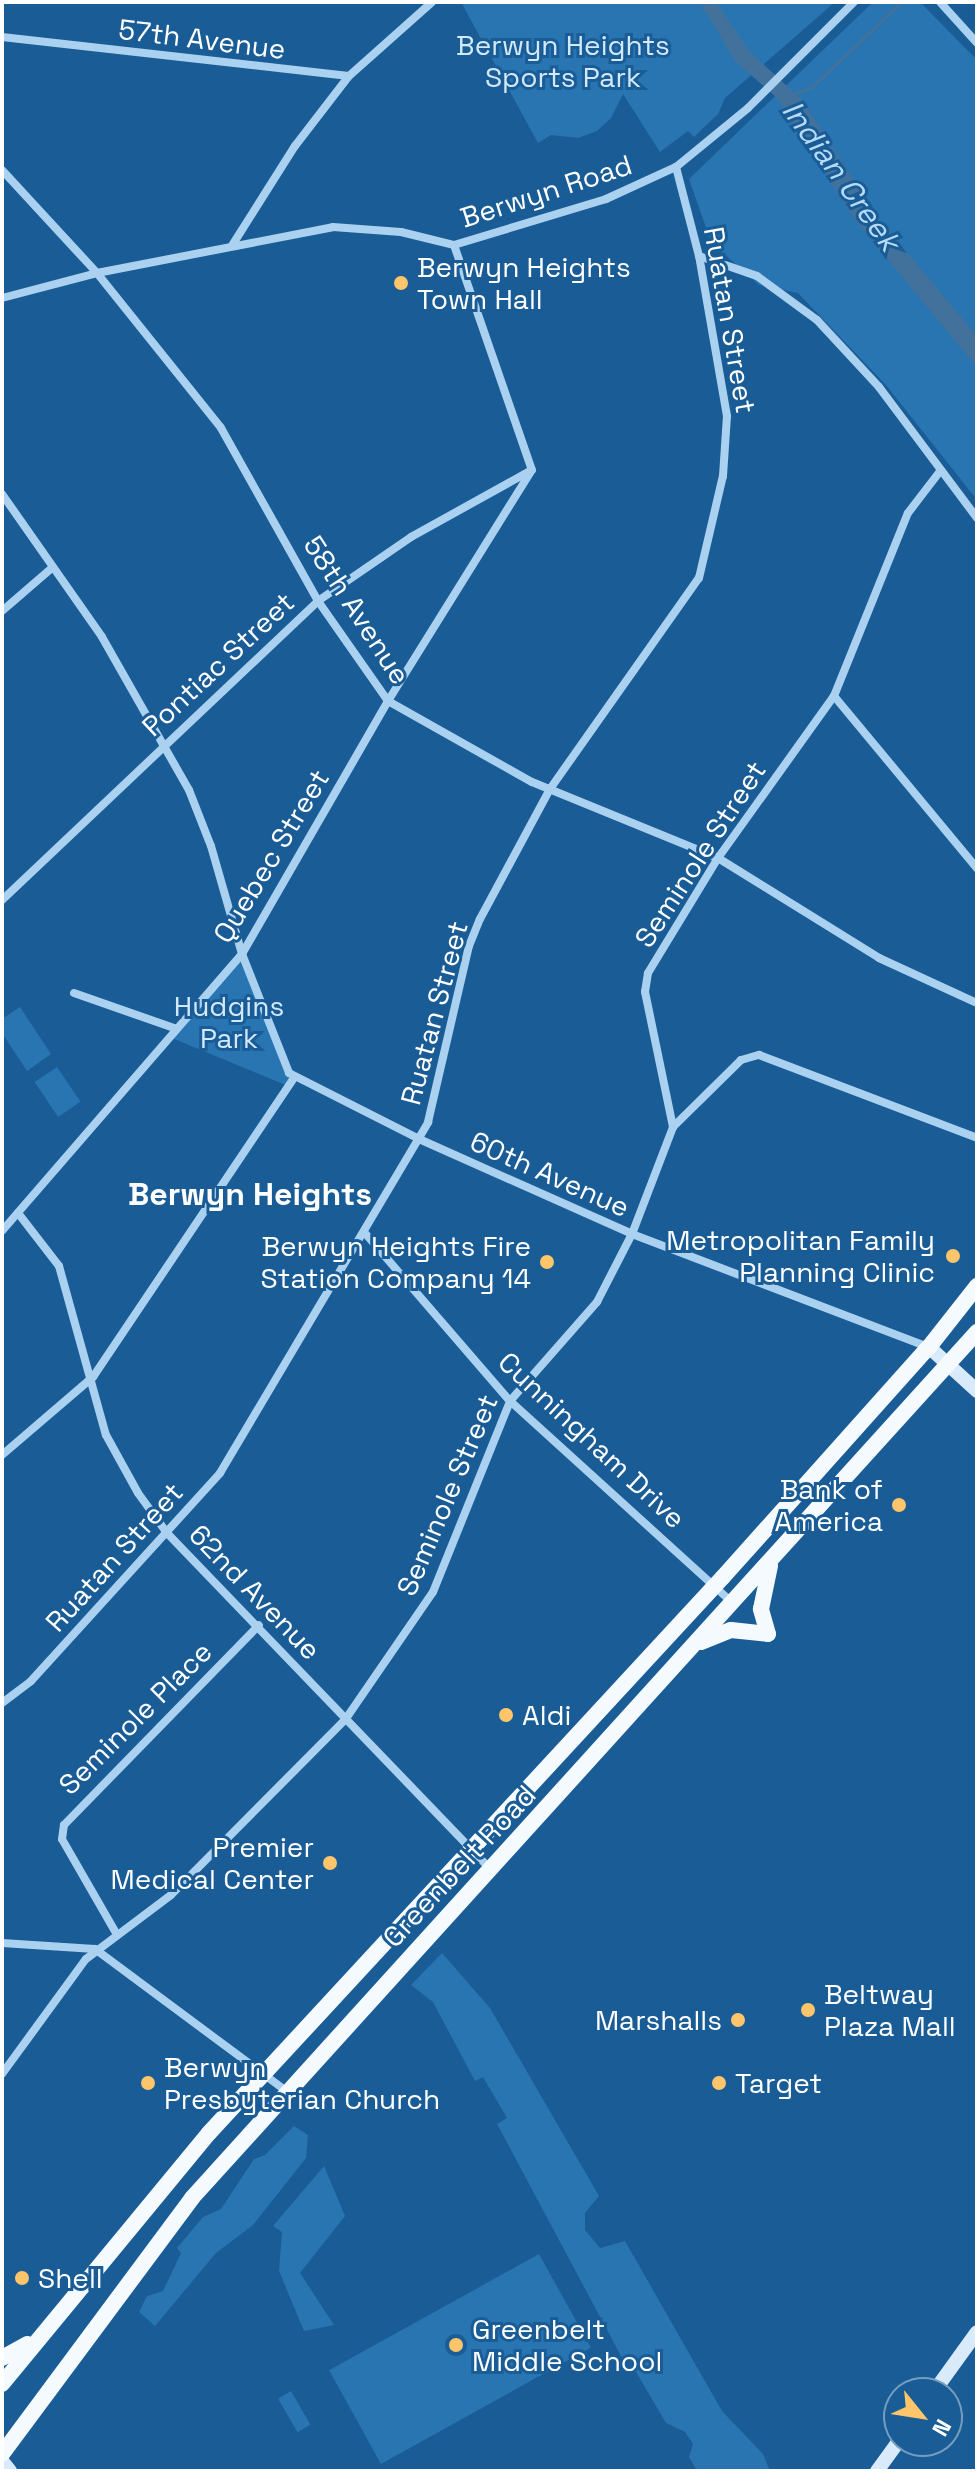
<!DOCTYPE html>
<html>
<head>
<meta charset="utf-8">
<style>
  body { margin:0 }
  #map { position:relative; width:979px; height:2473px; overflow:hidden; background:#195c96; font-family:"Space Grotesk",sans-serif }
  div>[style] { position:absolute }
  .green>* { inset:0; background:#2875b2; transform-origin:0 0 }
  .water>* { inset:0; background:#42729b }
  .stream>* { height:3px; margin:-1.5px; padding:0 1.5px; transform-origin:1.5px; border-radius:1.5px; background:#42729b }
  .street>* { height:8px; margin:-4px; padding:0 4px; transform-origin:4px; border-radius:4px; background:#abd1f0 }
  .secondary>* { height:14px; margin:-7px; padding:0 7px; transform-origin:7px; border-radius:7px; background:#d9ebfb }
  .primary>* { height:16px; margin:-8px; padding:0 8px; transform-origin:8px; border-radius:8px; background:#f5faff }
  .dots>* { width:22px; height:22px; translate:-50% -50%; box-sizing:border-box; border:4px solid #195c96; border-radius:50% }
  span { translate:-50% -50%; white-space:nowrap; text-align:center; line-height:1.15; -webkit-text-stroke:6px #195c96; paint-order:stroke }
  .street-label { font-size:28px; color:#fff }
  .park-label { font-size:28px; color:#d2e9fb }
  .poi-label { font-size:28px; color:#fff }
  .left { translate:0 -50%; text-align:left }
  .right { translate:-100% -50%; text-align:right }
  .water-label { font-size:30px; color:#b7dbf7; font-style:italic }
  .quarter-label { font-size:32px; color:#fff; font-weight:700 }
  .frame { position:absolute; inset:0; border:4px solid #fff; pointer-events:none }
  .north { position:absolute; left:883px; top:2377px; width:80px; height:80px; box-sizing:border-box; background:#195c96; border:2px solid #759dc0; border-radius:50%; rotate:120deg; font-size:22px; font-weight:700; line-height:32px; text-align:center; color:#fff }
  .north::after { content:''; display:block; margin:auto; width:28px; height:36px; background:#ffc56b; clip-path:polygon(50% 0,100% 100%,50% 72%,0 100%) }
</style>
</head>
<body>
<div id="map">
  <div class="green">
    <i style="clip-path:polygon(461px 2px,835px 2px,725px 98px,718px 114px,694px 137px,688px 131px,660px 152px,623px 94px,611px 118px,597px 131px,578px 138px,551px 135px,538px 143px)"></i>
    <i style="clip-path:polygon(873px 2px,920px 2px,977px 60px,977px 500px,886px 385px,798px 293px,759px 285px,711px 242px,689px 179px)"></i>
    <i style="clip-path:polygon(242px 954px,279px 1054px,295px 1076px,288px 1086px,167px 1036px)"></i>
    <i style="clip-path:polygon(20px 1007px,51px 1054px,27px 1071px,2px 1033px,2px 1019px)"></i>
    <i style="left:57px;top:1067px;width:42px;height:27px;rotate:56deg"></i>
    <i style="clip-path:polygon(442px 1953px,490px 2008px,599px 2196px,585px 2213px,585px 2230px,600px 2248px,625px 2241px,722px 2411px,763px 2454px,770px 2471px,697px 2471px,689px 2457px,693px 2444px,685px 2432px,666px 2423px,629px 2360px,622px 2358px,497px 2124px,507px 2118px,483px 2077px,475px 2081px,433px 2002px,411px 1985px)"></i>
    <i style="clip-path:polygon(294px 2126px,308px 2135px,306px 2158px,253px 2225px,216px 2253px,155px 2326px,139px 2312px,147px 2296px,163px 2291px,181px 2253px,177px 2248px,203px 2217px,221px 2209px,254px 2159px,265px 2155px)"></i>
    <i style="clip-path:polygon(324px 2166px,345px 2216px,300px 2273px,334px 2325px,304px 2331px,279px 2271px,282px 2232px,273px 2226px)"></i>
    <i style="left:539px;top:2254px;width:107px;height:240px;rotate:61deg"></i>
    <i style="left:291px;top:2391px;width:39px;height:15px;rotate:60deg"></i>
  </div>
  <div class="water">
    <i style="clip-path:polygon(700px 2px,716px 2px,750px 52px,803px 101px,878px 218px,977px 336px,977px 367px,855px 220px,777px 98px,735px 61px)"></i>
  </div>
  <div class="stream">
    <i style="left:796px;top:93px;width:17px;rotate:-21deg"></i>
    <i style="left:812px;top:87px;width:123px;rotate:-43.7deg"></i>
  </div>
  <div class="street">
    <i style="left:940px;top:2px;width:55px;rotate:47.9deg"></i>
    <i style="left:2px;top:37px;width:349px;rotate:6.4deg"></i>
    <i style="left:2px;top:170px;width:140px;rotate:47.3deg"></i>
    <i style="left:97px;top:273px;width:198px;rotate:51.3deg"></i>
    <i style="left:221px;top:428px;width:198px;rotate:60.7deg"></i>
    <i style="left:318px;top:601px;width:122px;rotate:55deg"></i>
    <i style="left:388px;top:701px;width:165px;rotate:29.4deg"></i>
    <i style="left:532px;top:782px;width:201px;rotate:22.2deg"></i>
    <i style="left:718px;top:858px;width:190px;rotate:31.8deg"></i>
    <i style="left:879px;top:958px;width:108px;rotate:24.7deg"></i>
    <i style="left:233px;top:244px;width:116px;rotate:-57.7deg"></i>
    <i style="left:295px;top:146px;width:88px;rotate:-52.4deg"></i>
    <i style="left:349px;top:76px;width:111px;rotate:-41.7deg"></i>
    <i style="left:454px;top:245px;width:238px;rotate:70.9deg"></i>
    <i style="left:699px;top:256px;width:61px;rotate:19deg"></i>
    <i style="left:757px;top:276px;width:74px;rotate:36.3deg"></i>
    <i style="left:817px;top:320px;width:91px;rotate:47.2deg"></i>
    <i style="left:879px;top:387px;width:164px;rotate:53.2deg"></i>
    <i style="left:2px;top:298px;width:98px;rotate:-14.7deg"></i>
    <i style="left:97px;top:273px;width:240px;rotate:-11deg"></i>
    <i style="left:333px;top:227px;width:68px;rotate:4.2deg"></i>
    <i style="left:401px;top:232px;width:55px;rotate:13.8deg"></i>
    <i style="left:454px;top:245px;width:159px;rotate:-16.8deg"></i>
    <i style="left:606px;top:199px;width:77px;rotate:-24.6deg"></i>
    <i style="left:676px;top:167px;width:93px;rotate:-39.3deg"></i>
    <i style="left:748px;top:108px;width:150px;rotate:-45deg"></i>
    <i style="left:2px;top:494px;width:174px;rotate:55deg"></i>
    <i style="left:102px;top:637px;width:176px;rotate:60.4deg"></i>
    <i style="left:189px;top:790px;width:60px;rotate:68.6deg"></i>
    <i style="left:211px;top:846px;width:112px;rotate:74deg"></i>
    <i style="left:242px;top:954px;width:128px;rotate:68.4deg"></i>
    <i style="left:289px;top:1073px;width:146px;rotate:26.9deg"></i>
    <i style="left:419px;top:1139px;width:233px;rotate:24deg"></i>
    <i style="left:632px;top:1234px;width:317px;rotate:20.9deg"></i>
    <i style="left:2px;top:611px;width:67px;rotate:-40.8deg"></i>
    <i style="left:834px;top:696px;width:224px;rotate:50.3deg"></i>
    <i style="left:2px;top:900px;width:435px;rotate:-43.4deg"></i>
    <i style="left:318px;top:601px;width:113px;rotate:-34.5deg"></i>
    <i style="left:411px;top:537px;width:138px;rotate:-29deg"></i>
    <i style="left:74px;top:993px;width:106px;rotate:19.3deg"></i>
    <i style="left:673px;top:1127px;width:95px;rotate:-44.6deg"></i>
    <i style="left:741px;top:1060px;width:19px;rotate:-16deg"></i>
    <i style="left:759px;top:1055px;width:233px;rotate:20.8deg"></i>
    <i style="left:18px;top:1213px;width:67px;rotate:52.3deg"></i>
    <i style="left:59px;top:1266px;width:175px;rotate:74.5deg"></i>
    <i style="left:106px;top:1435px;width:66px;rotate:61.1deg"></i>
    <i style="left:138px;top:1493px;width:49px;rotate:54.1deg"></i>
    <i style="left:167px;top:1533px;width:469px;rotate:46.1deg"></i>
    <i style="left:2px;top:1231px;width:367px;rotate:-49.1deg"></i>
    <i style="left:242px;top:954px;width:292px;rotate:-60deg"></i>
    <i style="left:388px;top:701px;width:272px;rotate:-58.1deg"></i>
    <i style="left:364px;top:1232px;width:223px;rotate:49.2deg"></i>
    <i style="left:510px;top:1401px;width:299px;rotate:42.2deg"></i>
    <i style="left:2px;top:1455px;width:120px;rotate:-40.6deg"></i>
    <i style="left:93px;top:1377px;width:362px;rotate:-56.1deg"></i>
    <i style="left:2px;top:1703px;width:36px;rotate:-37deg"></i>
    <i style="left:31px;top:1681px;width:281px;rotate:-47.7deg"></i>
    <i style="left:220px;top:1473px;width:408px;rotate:-59.3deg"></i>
    <i style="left:428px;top:1122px;width:181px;rotate:-76.9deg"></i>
    <i style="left:469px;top:946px;width:29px;rotate:-68deg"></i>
    <i style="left:480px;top:919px;width:148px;rotate:-61.7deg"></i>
    <i style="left:550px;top:789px;width:258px;rotate:-54.8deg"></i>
    <i style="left:699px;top:578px;width:105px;rotate:-76.8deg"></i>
    <i style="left:723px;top:476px;width:60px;rotate:-86.2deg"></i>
    <i style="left:727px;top:416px;width:162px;rotate:-99.9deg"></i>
    <i style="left:699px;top:256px;width:92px;rotate:-104.5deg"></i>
    <i style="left:116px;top:1933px;width:108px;rotate:-119.9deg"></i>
    <i style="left:62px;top:1839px;width:14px;rotate:-82deg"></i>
    <i style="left:64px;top:1825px;width:279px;rotate:-45.7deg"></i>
    <i style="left:2px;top:1943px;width:93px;rotate:3.7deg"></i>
    <i style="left:95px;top:1949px;width:238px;rotate:36.6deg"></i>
    <i style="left:2px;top:2074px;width:142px;rotate:-53.9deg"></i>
    <i style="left:86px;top:1959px;width:106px;rotate:-37deg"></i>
    <i style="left:171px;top:1895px;width:247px;rotate:-45.2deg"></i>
    <i style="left:345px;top:1720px;width:155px;rotate:-55.5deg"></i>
    <i style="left:433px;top:1592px;width:206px;rotate:-68deg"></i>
    <i style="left:510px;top:1401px;width:132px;rotate:-48.7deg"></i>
    <i style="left:597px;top:1302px;width:76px;rotate:-62.8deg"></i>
    <i style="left:632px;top:1234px;width:115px;rotate:-69deg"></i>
    <i style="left:673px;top:1127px;width:138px;rotate:-101.7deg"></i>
    <i style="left:645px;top:992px;width:19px;rotate:-81deg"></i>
    <i style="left:648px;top:973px;width:135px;rotate:-58.7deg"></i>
    <i style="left:718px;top:858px;width:199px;rotate:-54.4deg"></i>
    <i style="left:834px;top:696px;width:197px;rotate:-68deg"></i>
    <i style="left:908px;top:513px;width:54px;rotate:-52.5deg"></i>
  </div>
  <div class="secondary">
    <i style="left:929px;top:1347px;width:65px;rotate:42.5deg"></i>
    <i style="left:933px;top:2393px;width:75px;rotate:-54.2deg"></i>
    <i style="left:2px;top:2461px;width:13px;rotate:51deg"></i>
    <i style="left:877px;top:2471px;width:37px;rotate:-54deg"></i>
  </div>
  <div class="primary">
    <i style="left:768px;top:1634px;width:26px;rotate:-106deg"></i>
    <i style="left:761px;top:1609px;width:44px;rotate:-78.2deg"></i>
    <i style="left:701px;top:1642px;width:32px;rotate:-22deg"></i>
    <i style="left:731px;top:1630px;width:37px;rotate:6deg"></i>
    <i style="left:2px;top:2358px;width:29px;rotate:-29deg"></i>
    <i style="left:2px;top:2384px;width:325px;rotate:-50.5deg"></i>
    <i style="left:209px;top:2133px;width:757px;rotate:-47.25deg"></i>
    <i style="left:723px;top:1577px;width:309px;rotate:-48.2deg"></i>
    <i style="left:929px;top:1347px;width:78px;rotate:-51.8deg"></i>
    <i style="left:2px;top:2454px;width:319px;rotate:-53.4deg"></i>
    <i style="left:192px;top:2198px;width:1169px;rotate:-47.81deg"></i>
  </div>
  <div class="dots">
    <i style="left:401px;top:283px;background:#ffc56b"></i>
    <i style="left:953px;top:1256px;background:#ffc56b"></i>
    <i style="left:547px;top:1262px;background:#ffc56b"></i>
    <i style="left:899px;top:1505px;background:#ffc56b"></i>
    <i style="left:506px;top:1715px;background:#ffc56b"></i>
    <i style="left:330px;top:1863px;background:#ffc56b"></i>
    <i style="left:808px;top:2010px;background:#ffc56b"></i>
    <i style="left:738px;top:2020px;background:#ffc56b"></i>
    <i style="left:148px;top:2083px;background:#ffc56b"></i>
    <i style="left:719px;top:2083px;background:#ffc56b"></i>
    <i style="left:22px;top:2278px;background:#ffc56b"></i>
    <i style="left:456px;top:2345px;background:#ffc56b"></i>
  </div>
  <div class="street-label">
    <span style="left:202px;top:39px;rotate:7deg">57th Avenue</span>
    <span style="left:546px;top:191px;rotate:-18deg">Berwyn Road</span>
    <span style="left:730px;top:320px;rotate:80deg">Ruatan Street</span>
    <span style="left:357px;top:610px;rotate:57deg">58th Avenue</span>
    <span style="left:218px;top:664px;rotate:-43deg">Pontiac Street</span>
    <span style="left:700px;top:854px;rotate:-57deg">Seminole Street</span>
    <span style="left:271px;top:856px;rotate:-59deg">Quebec Street</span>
    <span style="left:434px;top:1013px;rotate:-75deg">Ruatan Street</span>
    <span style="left:550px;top:1174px;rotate:24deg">60th Avenue</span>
    <span style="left:592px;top:1440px;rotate:43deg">Cunningham Drive</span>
    <span style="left:447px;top:1495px;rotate:-67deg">Seminole Street</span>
    <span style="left:114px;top:1557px;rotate:-48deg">Ruatan Street</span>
    <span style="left:255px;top:1592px;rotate:46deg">62nd Avenue</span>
    <span style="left:135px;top:1718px;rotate:-45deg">Seminole Place</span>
    <span style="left:459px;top:1866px;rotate:-47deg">Greenbelt Road</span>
  </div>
  <div class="park-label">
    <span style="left:563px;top:61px">Berwyn Heights<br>Sports Park</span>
    <span style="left:229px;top:1022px">Hudgins<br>Park</span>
  </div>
  <div class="poi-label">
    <span class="left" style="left:417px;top:283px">Berwyn Heights<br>Town Hall</span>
    <span class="right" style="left:935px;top:1256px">Metropolitan Family<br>Planning Clinic</span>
    <span class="right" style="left:531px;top:1262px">Berwyn Heights Fire<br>Station Company 14</span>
    <span class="right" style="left:883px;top:1505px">Bank of<br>America</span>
    <span class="left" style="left:522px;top:1715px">Aldi</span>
    <span class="right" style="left:314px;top:1863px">Premier<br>Medical Center</span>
    <span class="left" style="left:824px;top:2010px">Beltway<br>Plaza Mall</span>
    <span class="right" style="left:722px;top:2020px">Marshalls</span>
    <span class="left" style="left:164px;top:2083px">Berwyn<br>Presbyterian Church</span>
    <span class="left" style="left:735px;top:2083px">Target</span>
    <span class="left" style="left:38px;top:2278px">Shell</span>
    <span class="left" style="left:472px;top:2345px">Greenbelt<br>Middle School</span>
  </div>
  <div class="water-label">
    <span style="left:841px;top:176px;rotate:54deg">Indian Creek</span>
  </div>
  <div class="quarter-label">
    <span style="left:250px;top:1194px">Berwyn Heights</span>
  </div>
  <div class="frame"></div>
  <div class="north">N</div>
</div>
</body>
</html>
